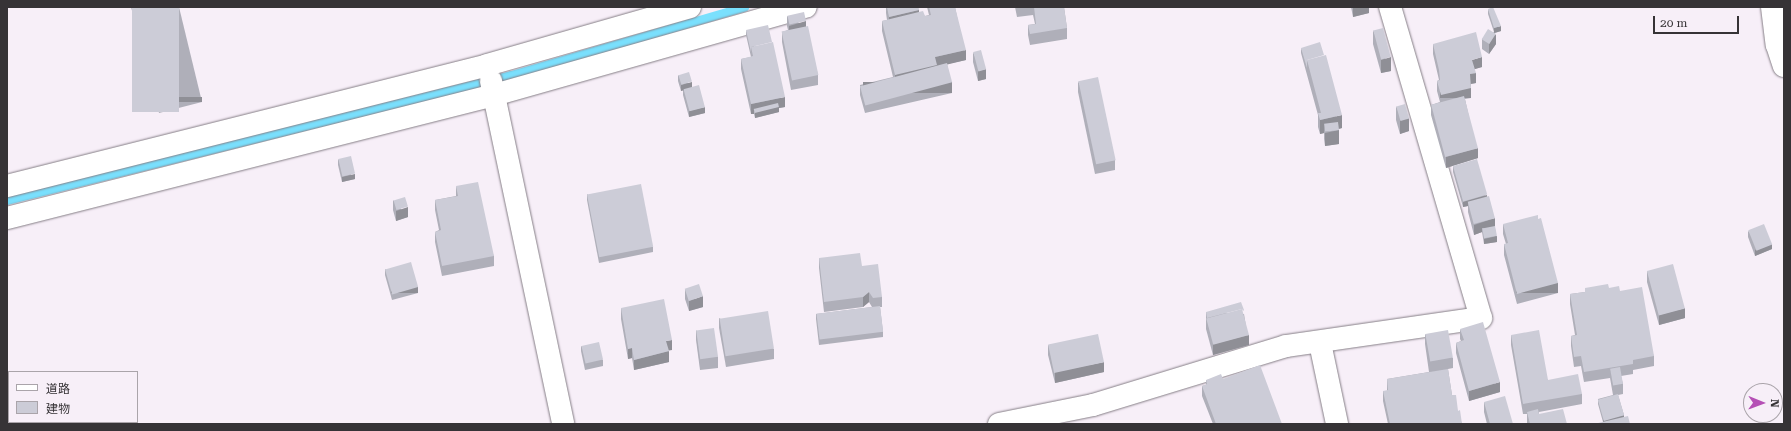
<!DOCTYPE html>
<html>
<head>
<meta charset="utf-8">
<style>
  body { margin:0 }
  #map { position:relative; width:1791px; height:431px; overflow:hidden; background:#f7eff8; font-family:"Roboto Serif","Noto Sans JP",serif }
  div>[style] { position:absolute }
  .stream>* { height:9px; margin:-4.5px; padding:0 4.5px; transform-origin:4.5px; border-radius:4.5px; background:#7ae0fd }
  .roads { filter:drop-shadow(0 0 1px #857e86) drop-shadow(0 0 1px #857e86) }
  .minor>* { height:22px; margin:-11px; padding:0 11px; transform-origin:11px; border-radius:11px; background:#fff }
  .wall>* { inset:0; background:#afafb9 }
  .shaded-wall>* { inset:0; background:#8f8f96; transform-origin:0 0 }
  .building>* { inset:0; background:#ccccd7; transform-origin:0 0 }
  span { translate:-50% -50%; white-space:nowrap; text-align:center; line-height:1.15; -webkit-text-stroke:3px #f7eff8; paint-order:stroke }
  .frame { position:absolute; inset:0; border:8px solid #363336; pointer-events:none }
  .legend { position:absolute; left:8px; top:371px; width:130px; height:52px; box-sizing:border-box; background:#f7eff8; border:1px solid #aaa4aa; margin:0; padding:5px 7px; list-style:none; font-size:12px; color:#363336 }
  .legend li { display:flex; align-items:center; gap:8px; height:20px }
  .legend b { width:20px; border:1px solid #aaa4aa }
  .north { position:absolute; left:1743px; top:383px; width:40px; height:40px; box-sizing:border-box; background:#f7eff8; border:1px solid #aaa4aa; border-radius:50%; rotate:91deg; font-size:11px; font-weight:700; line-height:16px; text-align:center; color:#363336 }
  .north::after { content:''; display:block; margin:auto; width:14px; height:18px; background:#b550b5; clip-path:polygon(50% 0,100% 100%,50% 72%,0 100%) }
  .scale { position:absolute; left:1653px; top:16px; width:86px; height:18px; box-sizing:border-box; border:2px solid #363336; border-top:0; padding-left:5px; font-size:12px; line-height:14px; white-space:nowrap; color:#363336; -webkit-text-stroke:3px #f7eff8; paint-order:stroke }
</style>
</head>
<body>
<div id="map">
  <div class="stream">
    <i style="left:7px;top:200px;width:519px;rotate:-13.93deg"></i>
    <i style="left:511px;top:75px;width:243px;rotate:-16.3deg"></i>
  </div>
  <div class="roads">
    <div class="minor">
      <i style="left:1772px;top:7px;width:38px;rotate:83deg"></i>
      <i style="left:1777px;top:45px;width:22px;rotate:72deg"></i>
      <i style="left:491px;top:81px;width:350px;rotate:78.1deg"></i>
      <i style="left:7px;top:186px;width:495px;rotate:-14.1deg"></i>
      <i style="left:487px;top:65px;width:211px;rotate:-15.9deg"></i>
      <i style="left:7px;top:218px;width:502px;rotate:-14.17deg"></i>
      <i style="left:494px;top:95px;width:324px;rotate:-15.8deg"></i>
      <i style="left:1320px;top:343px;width:83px;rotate:78.1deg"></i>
      <i style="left:999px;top:424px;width:96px;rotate:-11.4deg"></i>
      <i style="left:1093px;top:405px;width:202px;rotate:-17deg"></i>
      <i style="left:1286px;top:346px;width:197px;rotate:-8.2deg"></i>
      <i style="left:1481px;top:318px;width:324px;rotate:-106.3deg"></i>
    </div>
  </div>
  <div class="wall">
    <i style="clip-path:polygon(131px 7px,179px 7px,202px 102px,159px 113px)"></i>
    <i style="clip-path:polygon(886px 7px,918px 7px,919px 12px,925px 16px,929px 15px,927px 7px,955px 7px,966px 60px,947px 64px,952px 93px,865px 113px,860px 95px,860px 85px,893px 77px,882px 31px,882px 21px,887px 20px,886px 13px)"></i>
    <i style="clip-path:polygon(1015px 7px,1064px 7px,1067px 28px,1067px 39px,1030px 45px,1028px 35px,1028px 25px,1035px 24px,1033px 15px,1017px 17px)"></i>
    <i style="clip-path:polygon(1351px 7px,1369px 7px,1369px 13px,1353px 17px)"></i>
    <i style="clip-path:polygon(1488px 9px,1501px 31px,1495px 33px,1496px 44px,1489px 54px,1482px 49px,1482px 39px,1494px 32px,1488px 14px)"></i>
    <i style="clip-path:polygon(787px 16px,806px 27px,818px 75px,818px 85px,791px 90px,782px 42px,782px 32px,788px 30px,787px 26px)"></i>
    <i style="clip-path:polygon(746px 30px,785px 107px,779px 108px,779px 112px,755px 118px,754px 114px,751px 114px,741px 69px,741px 59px,751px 57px,746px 35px)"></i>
    <i style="clip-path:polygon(1373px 30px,1391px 71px,1381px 73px,1373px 44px)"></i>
    <i style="clip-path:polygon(1433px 44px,1482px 67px,1474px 69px,1476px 83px,1471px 84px,1471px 98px,1465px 99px,1478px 158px,1446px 168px,1431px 115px,1431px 105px,1440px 102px,1437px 91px,1437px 81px,1439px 80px,1433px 54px)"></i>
    <i style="clip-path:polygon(1301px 48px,1342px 128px,1339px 129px,1339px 144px,1325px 146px,1324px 139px,1324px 133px,1320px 134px,1318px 127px,1318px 115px,1301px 53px)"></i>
    <i style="clip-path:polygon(973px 52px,986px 79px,978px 81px,973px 62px)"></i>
    <i style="clip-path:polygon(678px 75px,692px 87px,705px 113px,689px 117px,683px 95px,683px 90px,681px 91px,678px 81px)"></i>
    <i style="clip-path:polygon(1078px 81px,1115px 160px,1115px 170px,1095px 174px,1078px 92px)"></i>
    <i style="clip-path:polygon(1396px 106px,1409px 131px,1400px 134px,1396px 120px)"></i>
    <i style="clip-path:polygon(338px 159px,355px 179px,342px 182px,338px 165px)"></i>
    <i style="clip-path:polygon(1453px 166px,1487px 197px,1495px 228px,1497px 242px,1484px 244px,1482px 232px,1474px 235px,1468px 212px,1468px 206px,1463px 207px,1453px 172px)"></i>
    <i style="clip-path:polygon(456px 186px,494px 256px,494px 266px,442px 276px,435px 242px,435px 232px,439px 230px,435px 210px,435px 200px,456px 196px)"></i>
    <i style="clip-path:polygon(587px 194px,653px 247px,653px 252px,599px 263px,587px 200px)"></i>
    <i style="clip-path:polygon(393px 200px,408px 217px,396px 221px,393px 210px)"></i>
    <i style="clip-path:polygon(1503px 224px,1558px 293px,1517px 304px,1504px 255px,1504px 244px,1506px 244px,1503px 234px)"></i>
    <i style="clip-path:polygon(1748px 231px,1772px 249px,1755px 256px,1748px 237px)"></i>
    <i style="clip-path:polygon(819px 258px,862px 266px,882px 297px,882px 307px,880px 307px,883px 332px,883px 337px,819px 345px,816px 319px,816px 314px,872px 307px,869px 302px,863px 307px,824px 312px,819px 268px)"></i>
    <i style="clip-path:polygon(385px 269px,418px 293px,392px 300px,385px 275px)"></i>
    <i style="clip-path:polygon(1647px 271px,1685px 318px,1659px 325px,1647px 282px)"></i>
    <i style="clip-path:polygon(1585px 288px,1609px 288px,1620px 291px,1654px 356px,1654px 366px,1633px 370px,1633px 374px,1621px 376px,1623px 384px,1623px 394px,1618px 395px,1624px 415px,1603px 422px,1598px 404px,1598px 399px,1613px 395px,1610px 378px,1584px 382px,1581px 366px,1574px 367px,1571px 346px,1571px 336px,1575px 335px,1570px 304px,1570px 294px,1585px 292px)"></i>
    <i style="clip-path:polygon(685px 289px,703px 307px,689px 311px,685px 299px)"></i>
    <i style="clip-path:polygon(621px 308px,672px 350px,668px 350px,669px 362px,634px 370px,632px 358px,628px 359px,621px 319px)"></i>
    <i style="clip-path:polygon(1206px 312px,1244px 314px,1249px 345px,1213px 355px,1206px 329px)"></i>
    <i style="clip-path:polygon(719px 318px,774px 349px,774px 359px,726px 367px,719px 328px)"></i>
    <i style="clip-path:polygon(1460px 329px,1500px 392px,1469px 401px,1456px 353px,1456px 343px,1461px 341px,1460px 339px)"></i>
    <i style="clip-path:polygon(696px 330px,718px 357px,718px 368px,700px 370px,696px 340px)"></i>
    <i style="clip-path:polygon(1425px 334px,1453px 358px,1453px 368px,1448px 369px,1452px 395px,1462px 424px,1388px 424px,1383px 401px,1383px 391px,1387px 391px,1387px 379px,1429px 372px,1425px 344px)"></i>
    <i style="clip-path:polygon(1511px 335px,1548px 380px,1582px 394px,1582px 404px,1539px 412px,1539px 414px,1567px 424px,1527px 424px,1527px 414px,1523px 414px,1511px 345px)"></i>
    <i style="clip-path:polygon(1048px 345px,1104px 372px,1055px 383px,1048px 355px)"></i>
    <i style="clip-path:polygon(581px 346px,603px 360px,603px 366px,585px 370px,581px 351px)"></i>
    <i style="clip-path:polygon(1223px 379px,1282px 424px,1213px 424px,1202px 396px,1202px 386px,1206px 385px,1206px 380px)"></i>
    <i style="clip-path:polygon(1484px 402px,1513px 424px,1487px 424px,1484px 412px)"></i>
  </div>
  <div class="shaded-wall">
    <i style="clip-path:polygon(1353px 7px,1369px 7px,1369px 13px,1353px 17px)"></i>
    <i style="clip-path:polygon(919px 10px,919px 21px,889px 28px,889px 17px)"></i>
    <i style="clip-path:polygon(806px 21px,806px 32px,789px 36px,789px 26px)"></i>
    <i style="clip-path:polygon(1501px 26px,1501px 31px,1494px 33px,1494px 28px)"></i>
    <i style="clip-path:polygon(1496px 34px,1496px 44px,1489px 54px,1489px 44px)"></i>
    <i style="clip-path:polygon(966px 50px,966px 60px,937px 67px,895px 85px,895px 75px,935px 57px)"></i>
    <i style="clip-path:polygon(1391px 57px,1391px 71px,1381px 73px,1381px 60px)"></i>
    <i style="clip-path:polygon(1482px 57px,1482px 67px,1472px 70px,1472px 60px)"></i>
    <i style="clip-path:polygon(986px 69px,986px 79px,978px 81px,978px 71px)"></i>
    <i style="clip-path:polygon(1476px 73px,1476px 83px,1470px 84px,1470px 74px)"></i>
    <i style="clip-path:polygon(692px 82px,692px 88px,681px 91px,681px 85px)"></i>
    <i style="left:952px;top:82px;width:11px;height:89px;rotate:90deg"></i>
    <i style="left:1471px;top:88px;width:10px;height:31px;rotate:90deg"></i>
    <i style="left:202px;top:97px;width:5px;height:44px;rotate:90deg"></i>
    <i style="clip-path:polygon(785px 97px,785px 107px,779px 108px,779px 112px,755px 118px,755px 112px,754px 108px,754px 114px,751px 114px,751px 104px)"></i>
    <i style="clip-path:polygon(705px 107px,705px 113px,689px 117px,689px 111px)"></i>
    <i style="clip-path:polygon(1342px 115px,1342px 128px,1325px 132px,1324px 125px,1324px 133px,1320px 134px,1320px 120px)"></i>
    <i style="clip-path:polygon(1409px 118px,1409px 131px,1400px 134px,1400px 120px)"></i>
    <i style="clip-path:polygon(1339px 130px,1339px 144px,1325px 146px,1325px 133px)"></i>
    <i style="clip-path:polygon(1478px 148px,1478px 158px,1446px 168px,1446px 157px)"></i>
    <i style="clip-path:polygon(355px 174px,355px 179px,342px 182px,342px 177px)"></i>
    <i style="clip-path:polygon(1487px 195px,1487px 200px,1468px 202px,1468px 206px,1463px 207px,1463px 202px)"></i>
    <i style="clip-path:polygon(408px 207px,408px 217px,396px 221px,396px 211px)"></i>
    <i style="clip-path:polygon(1495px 218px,1495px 228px,1482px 228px,1482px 232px,1474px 235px,1474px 225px)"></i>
    <i style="clip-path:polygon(1497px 236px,1497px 242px,1484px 244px,1484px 239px)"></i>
    <i style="clip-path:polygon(1772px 244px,1772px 249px,1755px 256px,1755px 250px)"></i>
    <i style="left:1558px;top:283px;width:10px;height:42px;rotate:90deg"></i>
    <i style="left:418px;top:287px;width:6px;height:27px;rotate:90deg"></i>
    <i style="clip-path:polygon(869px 292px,869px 302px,863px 307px,863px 297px)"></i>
    <i style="clip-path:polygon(703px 296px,703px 307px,689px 311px,689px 301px)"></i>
    <i style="clip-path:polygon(1685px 308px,1685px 318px,1659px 325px,1659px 315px)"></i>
    <i style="clip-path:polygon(1249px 335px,1249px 345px,1213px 355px,1213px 344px)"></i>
    <i style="clip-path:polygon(672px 340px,672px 350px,666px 351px,666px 341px)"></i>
    <i style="clip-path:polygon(632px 348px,632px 358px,628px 359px,628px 349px)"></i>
    <i style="clip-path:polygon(669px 351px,669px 362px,634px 370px,634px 360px)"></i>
    <i style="clip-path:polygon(1104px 362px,1104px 372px,1055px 383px,1055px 372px)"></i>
    <i style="clip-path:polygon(1500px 382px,1500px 392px,1469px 401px,1469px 391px)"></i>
    <i style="clip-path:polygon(1624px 415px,1624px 420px,1603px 424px,1603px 420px)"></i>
  </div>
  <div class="building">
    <i style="left:132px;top:7px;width:47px;height:105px"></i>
    <i style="clip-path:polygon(887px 7px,918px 7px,919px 10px,889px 17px)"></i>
    <i style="clip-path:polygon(929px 7px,955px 7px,966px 50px,935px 57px,937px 65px,895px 75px,882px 21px,923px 11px,925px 16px,931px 15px)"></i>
    <i style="clip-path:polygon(1034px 7px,1064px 7px,1067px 28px,1030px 34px,1028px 25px,1036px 24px)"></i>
    <i style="clip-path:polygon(1493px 7px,1501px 26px,1494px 28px,1488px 9px)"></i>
    <i style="left:804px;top:12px;width:9px;height:17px;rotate:77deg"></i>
    <i style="clip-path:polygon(768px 25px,772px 42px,751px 47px,751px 52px,746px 30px)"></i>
    <i style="left:808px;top:26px;width:50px;height:27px;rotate:78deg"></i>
    <i style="left:1383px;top:28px;width:30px;height:10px;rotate:75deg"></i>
    <i style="left:1488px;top:29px;width:9px;height:12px;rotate:32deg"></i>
    <i style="clip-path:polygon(1476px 32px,1482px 57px,1472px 60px,1476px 73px,1470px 74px,1471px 88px,1441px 95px,1437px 81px,1440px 80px,1439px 70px,1433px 44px)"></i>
    <i style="clip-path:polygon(773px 42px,785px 97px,751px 104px,741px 59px,753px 56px,751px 47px)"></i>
    <i style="clip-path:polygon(1320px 42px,1324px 55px,1307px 60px,1307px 68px,1301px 48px)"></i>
    <i style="left:981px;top:50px;width:20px;height:8px;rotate:75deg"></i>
    <i style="clip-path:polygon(1326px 55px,1342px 115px,1320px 120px,1318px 113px,1321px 113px,1307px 60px)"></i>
    <i style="left:947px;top:63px;width:20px;height:90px;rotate:75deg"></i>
    <i style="left:689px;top:72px;width:10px;height:11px;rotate:73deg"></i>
    <i style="left:1098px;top:77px;width:85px;height:20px;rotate:78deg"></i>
    <i style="left:699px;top:85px;width:23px;height:16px;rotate:75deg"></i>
    <i style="left:1464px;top:96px;width:54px;height:34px;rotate:75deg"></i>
    <i style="left:778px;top:103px;width:4px;height:25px;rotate:76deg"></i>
    <i style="left:1405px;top:104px;width:15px;height:9px;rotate:74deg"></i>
    <i style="left:1338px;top:122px;width:8px;height:14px;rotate:83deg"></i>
    <i style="left:351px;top:156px;width:18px;height:13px;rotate:77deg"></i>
    <i style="left:1477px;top:159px;width:37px;height:25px;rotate:74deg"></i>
    <i style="clip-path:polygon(478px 182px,494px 256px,442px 266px,435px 232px,441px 230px,435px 200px,458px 196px,456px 186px)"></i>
    <i style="left:641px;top:184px;width:64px;height:55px;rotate:79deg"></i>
    <i style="left:1489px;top:196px;width:23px;height:22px;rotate:75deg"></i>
    <i style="left:405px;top:197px;width:10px;height:12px;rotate:73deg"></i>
    <i style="clip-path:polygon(1538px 215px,1538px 219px,1541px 218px,1558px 283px,1517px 294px,1504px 244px,1508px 243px,1503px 224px)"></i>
    <i style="left:1764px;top:224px;width:22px;height:17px;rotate:68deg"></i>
    <i style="left:1495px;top:226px;width:10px;height:13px;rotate:79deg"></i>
    <i style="clip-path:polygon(860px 253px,862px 266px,878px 264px,882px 297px,873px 298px,869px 292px,863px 297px,824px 302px,819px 258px)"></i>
    <i style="left:411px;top:262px;width:26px;height:27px;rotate:74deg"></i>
    <i style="left:1673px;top:264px;width:46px;height:27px;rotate:75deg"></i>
    <i style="left:699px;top:284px;width:13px;height:15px;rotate:72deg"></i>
    <i style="clip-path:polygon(1608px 284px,1609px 288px,1619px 286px,1620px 291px,1642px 287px,1654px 356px,1633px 360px,1633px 364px,1584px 372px,1581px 356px,1574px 357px,1571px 336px,1577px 335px,1570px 294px,1585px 292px,1585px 288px)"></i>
    <i style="clip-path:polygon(664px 299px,672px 340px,666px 341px,669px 351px,634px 360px,632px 348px,628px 349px,621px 308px)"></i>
    <i style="clip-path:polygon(1241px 302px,1244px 310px,1243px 311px,1242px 309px,1207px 318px,1206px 312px)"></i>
    <i style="left:880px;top:306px;width:26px;height:64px;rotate:83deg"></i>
    <i style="left:1242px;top:309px;width:27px;height:37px;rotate:75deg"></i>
    <i style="left:768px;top:311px;width:38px;height:49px;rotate:81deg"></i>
    <i style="clip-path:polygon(1483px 322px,1500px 382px,1469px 391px,1456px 343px,1464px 340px,1460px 329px)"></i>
    <i style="left:714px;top:328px;width:29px;height:18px;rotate:82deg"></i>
    <i style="left:1448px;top:330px;width:28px;height:23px;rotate:80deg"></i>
    <i style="clip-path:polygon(1539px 330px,1548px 380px,1578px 374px,1582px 394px,1523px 404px,1511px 335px)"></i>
    <i style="left:1098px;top:334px;width:29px;height:51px;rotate:78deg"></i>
    <i style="left:599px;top:342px;width:18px;height:18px;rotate:77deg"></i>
    <i style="clip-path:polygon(1260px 365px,1282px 424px,1216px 424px,1202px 386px,1207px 384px,1206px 380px,1221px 374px,1223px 379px)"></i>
    <i style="left:1620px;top:367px;width:17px;height:10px;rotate:80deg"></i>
    <i style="clip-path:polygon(1448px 369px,1452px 395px,1456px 395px,1458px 411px,1460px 410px,1462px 424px,1390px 424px,1383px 391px,1388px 390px,1387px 379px)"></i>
    <i style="left:1618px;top:394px;width:22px;height:21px;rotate:74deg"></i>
    <i style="clip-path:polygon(1505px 396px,1513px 424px,1490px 424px,1484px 402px)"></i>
    <i style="clip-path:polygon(1538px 409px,1539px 414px,1563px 409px,1567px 424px,1530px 424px,1527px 412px)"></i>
    <i style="clip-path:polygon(1628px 416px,1630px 424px,1594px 424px)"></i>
  </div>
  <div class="frame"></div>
  <ul class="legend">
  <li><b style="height:5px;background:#fff"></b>道路</li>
  <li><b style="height:11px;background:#ccccd7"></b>建物</li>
  </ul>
  <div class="north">N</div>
  <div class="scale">20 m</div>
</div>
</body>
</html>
